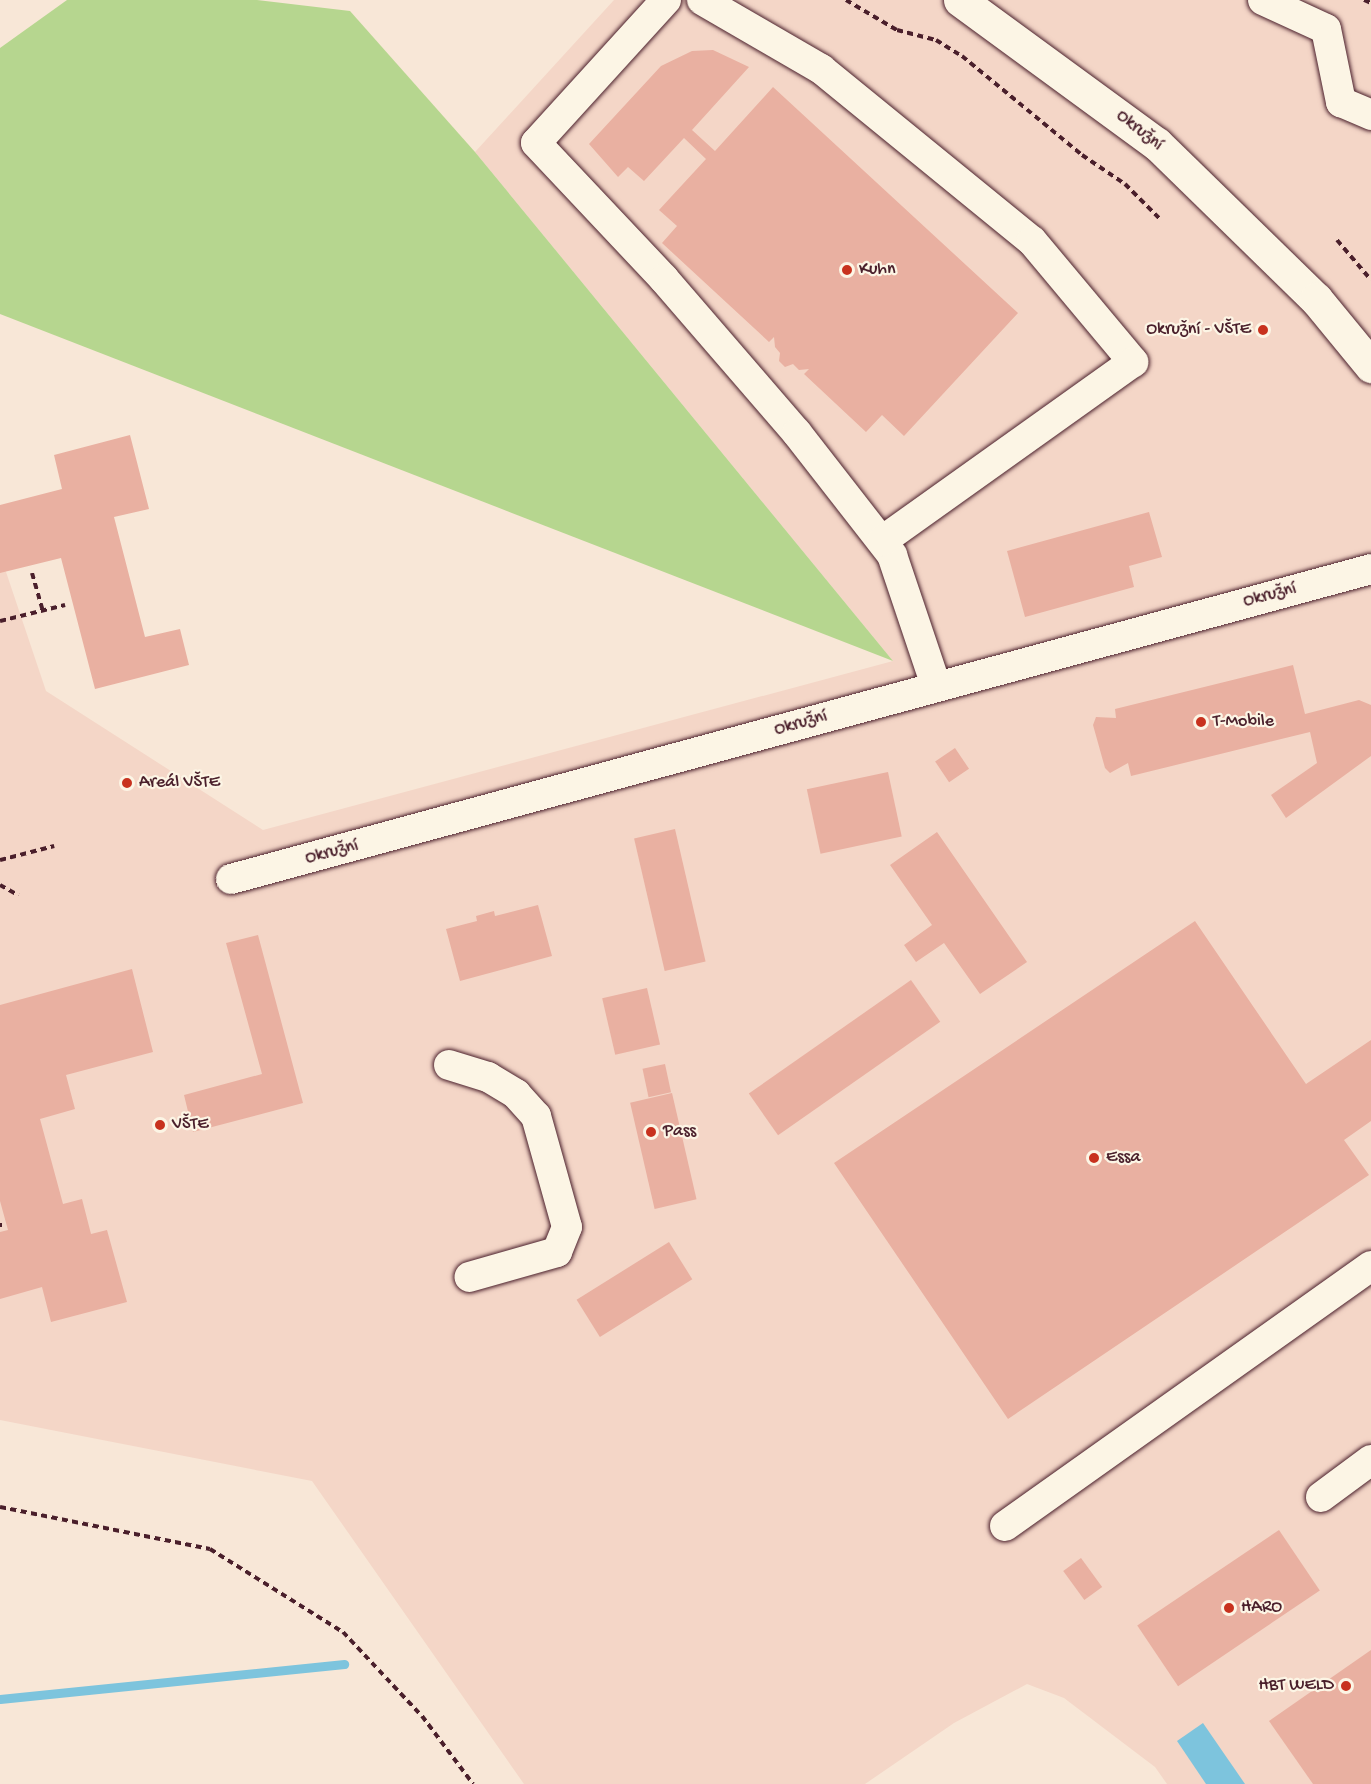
<!DOCTYPE html>
<html>
<head>
<meta charset="utf-8">
<style>
  body { margin:0 }
  #map { position:relative; width:1371px; height:1784px; overflow:hidden; background:#f8e7d7; font-family:"Gochi Hand",sans-serif }
  div>[style] { position:absolute }
  .built>* { inset:0; background:#f4d6c7 }
  .green>* { inset:0; background:#b6d68f }
  .water>* { inset:0; background:#7dc4dd }
  .stream>* { height:9px; margin:-4.5px; padding:0 4.5px; transform-origin:4.5px; border-radius:4.5px; background:#7dc4dd }
  .building>* { inset:0; background:#e9b0a1; transform-origin:0 0 }
  .path>* { height:4px; margin-top:-2px; transform-origin:0; background:repeating-linear-gradient(90deg,#4a1f2b 0 6px,transparent 0 10.5px) }
  .roads { filter:drop-shadow(0 0 2px #4a1f2b) drop-shadow(0 0 2px #4a1f2b) }
  .minor>* { height:30px; margin:-15px; padding:0 15px; transform-origin:15px; border-radius:15px; background:#fcf5e5 }
  .major>* { height:33px; margin:-16.5px; padding:0 16.5px; transform-origin:16.5px; border-radius:16.5px; background:#fcf5e5 }
  .dots>* { width:16px; height:16px; translate:-50% -50%; box-sizing:border-box; border:3px solid #fcf5e5; border-radius:50% }
  span { translate:-50% -50%; white-space:nowrap; text-align:center; line-height:1.15; -webkit-text-stroke:4.5px #fcf5e5; paint-order:stroke }
  .street-label { font-size:18px; color:#4a1f2b }
  .poi-label { font-size:18px; color:#4a1f2b }
  .left { translate:0 -50%; text-align:left }
  .right { translate:-100% -50%; text-align:right }
</style>
</head>
<body>
<div id="map">
  <div class="built">
    <i style="clip-path:polygon(614px 0,1371px 0,1371px 1784px,1167px 1784px,1155px 1767px,1064px 1698px,1027px 1684px,954px 1723px,865px 1784px,524px 1784px,312px 1481px,0 1420px,0 554px,46px 691px,263px 830px,893px 661px,475px 152px)"></i>
  </div>
  <div class="green">
    <i style="clip-path:polygon(67px 0,257px 0,350px 11px,475px 152px,893px 661px,0 314px,0 48px)"></i>
  </div>
  <div class="water">
    <i style="clip-path:polygon(1203px 1723px,1245px 1784px,1206px 1784px,1177px 1741px)"></i>
  </div>
  <div class="stream">
    <i style="left:0;top:1699px;width:346px;rotate:-5.8deg"></i>
  </div>
  <div class="building">
    <i style="clip-path:polygon(713px 50px,749px 67px,692px 130px,715px 151px,773px 87px,1018px 313px,904px 436px,882px 415px,866px 432px,804px 374px,809px 369px,799px 370px,793px 364px,785px 367px,779px 361px,780px 353px,775px 347px,774px 337px,769px 342px,662px 243px,677px 226px,659px 210px,706px 159px,684px 138px,644px 181px,628px 167px,618px 177px,589px 144px,661px 66px,692px 51px)"></i>
    <i style="clip-path:polygon(130px 435px,149px 509px,114px 517px,145px 637px,180px 629px,189px 665px,95px 689px,61px 558px,0 573px,0 505px,62px 489px,54px 455px)"></i>
    <i style="clip-path:polygon(1149px 512px,1162px 557px,1129px 566px,1134px 587px,1025px 617px,1007px 551px)"></i>
    <i style="clip-path:polygon(1293px 665px,1305px 714px,1359px 700px,1371px 705px,1371px 756px,1286px 818px,1271px 795px,1317px 763px,1310px 732px,1131px 776px,1128px 763px,1110px 773px,1105px 768px,1093px 725px,1096px 717px,1116px 718px,1115px 709px)"></i>
    <i style="left:955px;top:748px;width:25px;height:24px;rotate:56deg"></i>
    <i style="left:888px;top:772px;width:66px;height:83px;rotate:78deg"></i>
    <i style="left:675px;top:829px;width:136px;height:42px;rotate:77deg"></i>
    <i style="clip-path:polygon(937px 832px,1027px 962px,980px 994px,944px 943px,916px 962px,904px 945px,932px 925px,890px 865px)"></i>
    <i style="clip-path:polygon(538px 905px,552px 956px,460px 981px,446px 929px,477px 921px,476px 916px,494px 911px,495px 916px)"></i>
    <i style="clip-path:polygon(1195px 921px,1306px 1084px,1371px 1040px,1371px 1121px,1344px 1140px,1369px 1175px,1008px 1419px,834px 1163px)"></i>
    <i style="clip-path:polygon(258px 935px,303px 1103px,193px 1132px,184px 1095px,262px 1074px,226px 943px)"></i>
    <i style="clip-path:polygon(132px 969px,153px 1052px,66px 1075px,75px 1109px,40px 1119px,63px 1204px,82px 1199px,91px 1234px,107px 1230px,127px 1302px,51px 1322px,42px 1287px,0 1299px,0 1232px,8px 1230px,0 1201px,0 1005px)"></i>
    <i style="left:911px;top:980px;width:51px;height:198px;rotate:55deg"></i>
    <i style="left:647px;top:988px;width:58px;height:46px;rotate:77deg"></i>
    <i style="left:665px;top:1064px;width:29px;height:23px;rotate:78deg"></i>
    <i style="left:672px;top:1093px;width:109px;height:43px;rotate:77deg"></i>
    <i style="left:669px;top:1242px;width:44px;height:109px;rotate:58deg"></i>
    <i style="left:1279px;top:1530px;width:73px;height:171px;rotate:56deg"></i>
    <i style="left:1081px;top:1558px;width:36px;height:22px;rotate:54deg"></i>
    <i style="clip-path:polygon(1371px 1650px,1371px 1784px,1313px 1784px,1269px 1721px)"></i>
  </div>
  <div class="path">
    <i style="left:846px;top:0;width:59px;rotate:30.5deg"></i>
    <i style="left:897px;top:30px;width:40px;rotate:14.4deg"></i>
    <i style="left:936px;top:40px;width:31px;rotate:32deg"></i>
    <i style="left:962px;top:56px;width:156px;rotate:39.5deg"></i>
    <i style="left:1082px;top:155px;width:52px;rotate:34deg"></i>
    <i style="left:1125px;top:184px;width:49px;rotate:45deg"></i>
    <i style="left:1364px;top:0;width:8px;rotate:23deg"></i>
    <i style="left:1337px;top:240px;width:52px;rotate:49.6deg"></i>
    <i style="left:32px;top:573px;width:40px;rotate:74deg"></i>
    <i style="left:0;top:621px;width:67px;rotate:-13.8deg"></i>
    <i style="left:0;top:860px;width:56px;rotate:-14.5deg"></i>
    <i style="left:0;top:885px;width:21px;rotate:29deg"></i>
    <i style="left:0;top:1223px;width:4px;rotate:90deg"></i>
    <i style="left:0;top:1507px;width:214px;rotate:11.3deg"></i>
    <i style="left:210px;top:1549px;width:157px;rotate:32deg"></i>
    <i style="left:343px;top:1632px;width:115px;rotate:46.8deg"></i>
    <i style="left:422px;top:1716px;width:85px;rotate:53.1deg"></i>
  </div>
  <div class="roads">
    <div class="minor">
      <i style="left:666px;top:0;width:193px;rotate:132.3deg"></i>
      <i style="left:536px;top:143px;width:187px;rotate:46.7deg"></i>
      <i style="left:664px;top:279px;width:203px;rotate:49.2deg"></i>
      <i style="left:797px;top:433px;width:155px;rotate:52.1deg"></i>
      <i style="left:892px;top:555px;width:138px;rotate:71.4deg"></i>
      <i style="left:702px;top:0;width:138px;rotate:30.1deg"></i>
      <i style="left:821px;top:69px;width:272px;rotate:39.2deg"></i>
      <i style="left:1032px;top:241px;width:158px;rotate:50.1deg"></i>
      <i style="left:1133px;top:362px;width:308px;rotate:144.5deg"></i>
      <i style="left:1263px;top:0;width:69px;rotate:24.7deg"></i>
      <i style="left:1326px;top:29px;width:75px;rotate:78.4deg"></i>
      <i style="left:1341px;top:102px;width:33px;rotate:23deg"></i>
      <i style="left:231px;top:879px;width:1181px;rotate:-15.21deg"></i>
      <i style="left:449px;top:1065px;width:41px;rotate:17.1deg"></i>
      <i style="left:488px;top:1077px;width:33px;rotate:31deg"></i>
      <i style="left:516px;top:1094px;width:30px;rotate:48deg"></i>
      <i style="left:536px;top:1116px;width:115px;rotate:74.4deg"></i>
      <i style="left:567px;top:1227px;width:27px;rotate:112deg"></i>
      <i style="left:557px;top:1252px;width:91px;rotate:164.1deg"></i>
      <i style="left:1321px;top:1497px;width:62px;rotate:-36.5deg"></i>
      <i style="left:1005px;top:1526px;width:449px;rotate:-35.4deg"></i>
    </div>
    <div class="major">
      <i style="left:960px;top:0;width:244px;rotate:36.2deg"></i>
      <i style="left:1157px;top:144px;width:222px;rotate:44.3deg"></i>
      <i style="left:1316px;top:299px;width:87px;rotate:50.6deg"></i>
    </div>
  </div>
  <div class="dots">
    <i style="left:847px;top:270px;background:#c8321e"></i>
    <i style="left:1263px;top:330px;background:#c8321e"></i>
    <i style="left:1201px;top:722px;background:#c8321e"></i>
    <i style="left:127px;top:783px;background:#c8321e"></i>
    <i style="left:160px;top:1125px;background:#c8321e"></i>
    <i style="left:651px;top:1132px;background:#c8321e"></i>
    <i style="left:1094px;top:1158px;background:#c8321e"></i>
    <i style="left:1229px;top:1608px;background:#c8321e"></i>
    <i style="left:1346px;top:1686px;background:#c8321e"></i>
  </div>
  <div class="street-label">
    <span style="left:1139px;top:131px;rotate:38deg">Okružní</span>
    <span style="left:1270px;top:596px;rotate:-15deg">Okružní</span>
    <span style="left:801px;top:724px;rotate:-16deg">Okružní</span>
    <span style="left:332px;top:853px;rotate:-15deg">Okružní</span>
  </div>
  <div class="poi-label">
    <span class="left" style="left:859px;top:270px">Kuhn</span>
    <span class="right" style="left:1251px;top:330px">Okružní - VŠTE</span>
    <span class="left" style="left:1213px;top:722px">T-Mobile</span>
    <span class="left" style="left:139px;top:783px">Areál VŠTE</span>
    <span class="left" style="left:172px;top:1125px">VŠTE</span>
    <span class="left" style="left:663px;top:1132px">Pass</span>
    <span class="left" style="left:1106px;top:1158px">Essa</span>
    <span class="left" style="left:1241px;top:1608px">HARO</span>
    <span class="right" style="left:1334px;top:1686px">HBT WELD</span>
  </div>
</div>
</body>
</html>
